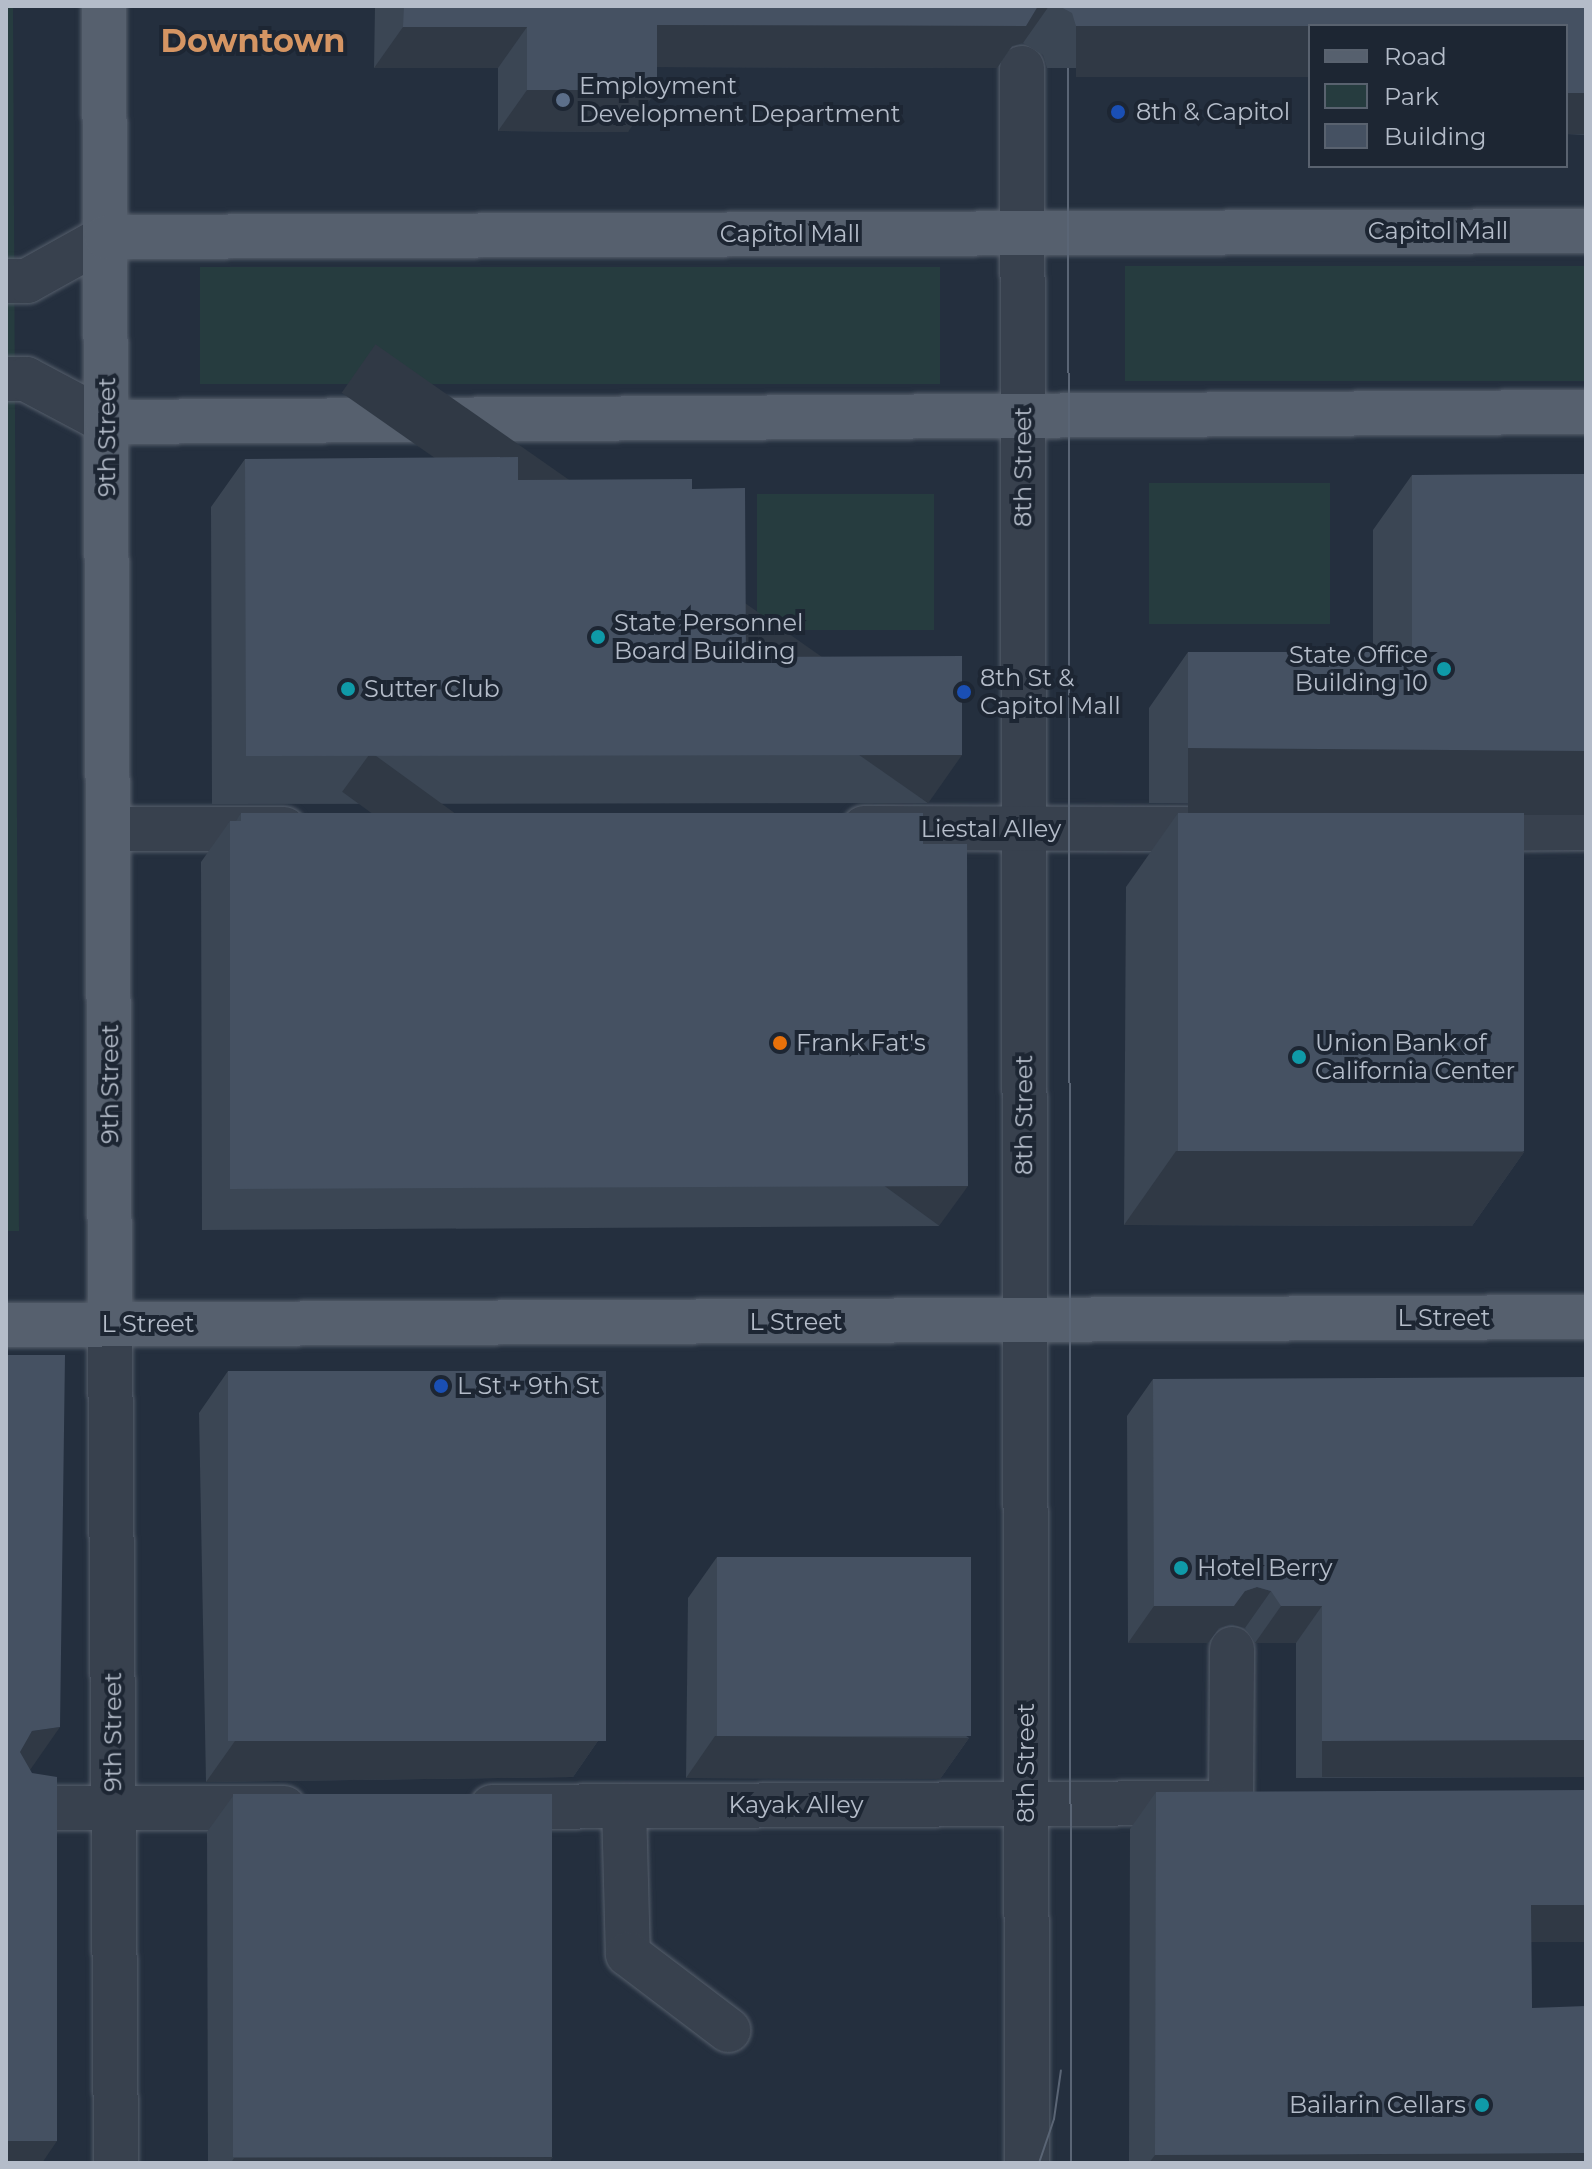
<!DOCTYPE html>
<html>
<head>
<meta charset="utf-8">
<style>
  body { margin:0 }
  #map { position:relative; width:1592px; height:2169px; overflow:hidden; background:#242f3e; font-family:Montserrat,sans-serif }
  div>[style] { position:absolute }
  .green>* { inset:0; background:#263c3f; transform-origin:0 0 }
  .roads { filter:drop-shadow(0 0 2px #565f6c) drop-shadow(0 0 2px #565f6c) }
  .minor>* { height:44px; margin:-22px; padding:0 22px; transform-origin:22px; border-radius:22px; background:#38414e }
  .major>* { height:44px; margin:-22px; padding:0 22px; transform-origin:22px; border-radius:22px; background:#56606e }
  .tram>* { height:2px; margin:-1px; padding:0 1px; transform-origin:1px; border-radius:1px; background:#5a6575 }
  .wall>* { inset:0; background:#3b4654 }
  .shaded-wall>* { inset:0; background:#303945; transform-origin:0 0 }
  .building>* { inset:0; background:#455162; transform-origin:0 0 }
  .dots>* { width:22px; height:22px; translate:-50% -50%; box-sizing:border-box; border:4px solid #1d2633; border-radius:50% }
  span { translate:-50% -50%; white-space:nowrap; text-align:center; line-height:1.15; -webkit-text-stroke:8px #1d2633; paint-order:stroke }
  .poi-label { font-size:24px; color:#b4bcc9 }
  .left { translate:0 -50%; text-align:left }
  .right { translate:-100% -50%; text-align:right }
  .street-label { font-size:24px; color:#b4bcc9 }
  .district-label { font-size:32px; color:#d59563; font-weight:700 }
  .frame { position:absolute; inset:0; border:8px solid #b4bcc9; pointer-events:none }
  .legend { position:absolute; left:1308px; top:24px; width:260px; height:144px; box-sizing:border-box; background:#1d2633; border:2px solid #59626f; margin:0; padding:10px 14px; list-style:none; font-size:24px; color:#b4bcc9 }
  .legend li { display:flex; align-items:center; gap:16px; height:40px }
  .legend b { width:40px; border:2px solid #59626f }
</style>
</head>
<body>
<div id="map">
  <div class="green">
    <i style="clip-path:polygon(6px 6px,13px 6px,19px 1231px,6px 1231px)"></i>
    <i style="left:1586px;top:266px;width:115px;height:461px;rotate:90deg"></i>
    <i style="left:940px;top:267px;width:117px;height:740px;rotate:90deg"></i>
    <i style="left:1330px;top:483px;width:141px;height:181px;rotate:90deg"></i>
    <i style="left:934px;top:494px;width:136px;height:177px;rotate:90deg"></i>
  </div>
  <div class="roads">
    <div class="minor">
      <i style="left:1022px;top:68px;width:2095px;rotate:89.86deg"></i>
      <i style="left:6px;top:281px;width:21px"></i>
      <i style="left:27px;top:281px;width:90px;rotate:-29.1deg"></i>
      <i style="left:6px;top:379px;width:20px"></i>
      <i style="left:26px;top:379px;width:92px;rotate:28deg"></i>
      <i style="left:864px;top:828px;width:364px;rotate:0.2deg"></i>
      <i style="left:108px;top:829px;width:176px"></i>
      <i style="left:1464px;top:829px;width:122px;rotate:-0.5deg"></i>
      <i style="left:110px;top:1324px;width:839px;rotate:89.59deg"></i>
      <i style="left:1231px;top:1803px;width:154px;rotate:-89.6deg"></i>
      <i style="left:624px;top:1806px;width:148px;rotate:88.5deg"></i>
      <i style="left:628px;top:1954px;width:126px;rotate:37.2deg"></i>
      <i style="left:492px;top:1807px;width:716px;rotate:-0.32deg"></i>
      <i style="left:6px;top:1808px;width:278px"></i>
    </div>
    <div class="major">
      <i style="left:104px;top:6px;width:1318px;rotate:89.74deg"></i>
      <i style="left:106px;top:237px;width:1480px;rotate:-0.23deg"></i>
      <i style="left:107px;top:422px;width:1479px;rotate:-0.39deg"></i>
      <i style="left:6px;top:1325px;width:1580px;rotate:-0.29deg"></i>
    </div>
  </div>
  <div class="tram">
    <i style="left:1068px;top:6px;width:2157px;rotate:89.92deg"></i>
    <i style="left:1039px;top:2163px;width:46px;rotate:-71.2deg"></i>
    <i style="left:1054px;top:2119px;width:49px;rotate:-81.9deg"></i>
  </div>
  <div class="wall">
    <i style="clip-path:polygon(375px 6px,1586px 6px,1586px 135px,1566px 134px,1566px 26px,1310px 26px,1310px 68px,1047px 68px,1043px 55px,1023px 43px,1012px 46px,997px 68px,657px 67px,628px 132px,498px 131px,498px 68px,374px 68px)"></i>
    <i style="clip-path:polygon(245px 459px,518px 480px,692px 489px,746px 657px,928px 803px,212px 804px,211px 507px)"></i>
    <i style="clip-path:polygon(1586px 474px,1586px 807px,1149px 803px,1149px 708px,1188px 652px,1373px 652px,1373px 530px,1412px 475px)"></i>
    <i style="clip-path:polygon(241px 813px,923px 844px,939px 1226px,202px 1230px,201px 862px,230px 821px,236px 821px)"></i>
    <i style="clip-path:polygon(1178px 813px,1524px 1152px,1472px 1226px,1124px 1225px,1126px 887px)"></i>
    <i style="clip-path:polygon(228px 1371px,602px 1735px,573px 1777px,206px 1782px,199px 1413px)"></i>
    <i style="clip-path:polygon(1153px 1379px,1586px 1777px,1296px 1778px,1296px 1643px,1255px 1643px,1245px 1628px,1231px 1624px,1219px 1628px,1208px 1643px,1128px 1643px,1127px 1416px)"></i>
    <i style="clip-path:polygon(717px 1557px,969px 1738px,940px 1779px,686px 1778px,688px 1598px)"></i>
    <i style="clip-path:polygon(1156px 1792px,1531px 1942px,1532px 2008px,1586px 2163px,1129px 2163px,1130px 1829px)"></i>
    <i style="clip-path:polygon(233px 1796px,549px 2163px,208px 2163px,207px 1832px)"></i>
  </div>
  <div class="shaded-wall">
    <i style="clip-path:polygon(1037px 6px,1049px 6px,1023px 43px,1012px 46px,997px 68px,628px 67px,657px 25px)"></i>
    <i style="left:1076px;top:26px;width:234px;height:51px"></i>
    <i style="clip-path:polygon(403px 27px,527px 27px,498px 68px,374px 68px)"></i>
    <i style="clip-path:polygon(527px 90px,657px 90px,628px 132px,498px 131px)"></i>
    <i style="left:1566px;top:93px;width:20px;height:41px"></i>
    <i style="left:1188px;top:748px;width:398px;height:67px"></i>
    <i style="left:962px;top:755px;width:59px;height:716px;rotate:125deg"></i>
    <i style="clip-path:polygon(1176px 1151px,1524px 1152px,1472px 1226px,1124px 1225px)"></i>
    <i style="left:968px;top:1186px;width:49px;height:738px;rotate:126deg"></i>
    <i style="clip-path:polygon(1257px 1587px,1271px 1591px,1245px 1628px,1231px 1624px,1219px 1628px,1208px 1643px,1128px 1643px,1154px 1606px,1245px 1591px)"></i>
    <i style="clip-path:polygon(1281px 1606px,1322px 1606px,1296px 1643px,1255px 1643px)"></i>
    <i style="clip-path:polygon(60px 1727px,21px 1783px,6px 1768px,32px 1731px)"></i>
    <i style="clip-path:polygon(602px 1735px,573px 1777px,206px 1782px,235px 1741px)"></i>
    <i style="clip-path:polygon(715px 1736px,969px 1738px,940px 1779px,686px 1778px)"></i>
    <i style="left:1586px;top:1740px;width:37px;height:264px;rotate:90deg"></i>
    <i style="clip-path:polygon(1531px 1905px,1586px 1905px,1586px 1942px,1505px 1942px)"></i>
    <i style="clip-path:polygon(6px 2141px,57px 2141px,42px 2163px,6px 2163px)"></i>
    <i style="clip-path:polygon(1586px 2153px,1586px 2163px,1149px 2163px,1155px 2155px)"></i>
    <i style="clip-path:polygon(553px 2157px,549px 2163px,231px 2163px,234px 2158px)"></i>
  </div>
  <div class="building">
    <i style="clip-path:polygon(404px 6px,1038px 6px,1026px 26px,657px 25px,657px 90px,527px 90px,527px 27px,403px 27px)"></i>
    <i style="clip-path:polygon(1059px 6px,1586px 6px,1586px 93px,1566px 93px,1566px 26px,1076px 26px,1072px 13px)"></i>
    <i style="clip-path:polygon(518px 457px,518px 480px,692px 479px,692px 489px,745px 488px,746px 657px,962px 656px,962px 755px,246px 756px,245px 459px)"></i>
    <i style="clip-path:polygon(1586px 474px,1586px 751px,1188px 748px,1188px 652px,1412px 652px,1412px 475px)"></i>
    <i style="clip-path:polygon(241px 813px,923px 813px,923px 844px,967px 844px,968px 1186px,230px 1189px,230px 821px,241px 821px)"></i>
    <i style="left:1178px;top:813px;width:346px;height:338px"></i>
    <i style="clip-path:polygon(6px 1355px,65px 1355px,60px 1727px,32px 1731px,20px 1752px,32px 1773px,57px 1777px,57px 2141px,6px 2141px)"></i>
    <i style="left:228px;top:1371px;width:378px;height:370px"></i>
    <i style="clip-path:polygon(1586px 1377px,1586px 1740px,1322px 1741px,1322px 1606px,1281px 1606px,1271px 1591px,1257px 1587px,1245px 1591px,1234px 1606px,1154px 1606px,1153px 1379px)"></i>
    <i style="left:717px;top:1557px;width:254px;height:179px"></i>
    <i style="clip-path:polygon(1586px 1790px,1586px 1905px,1531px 1905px,1532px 2008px,1586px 2006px,1586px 2153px,1155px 2155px,1156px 1792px)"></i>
    <i style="left:552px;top:1794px;width:363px;height:319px;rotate:90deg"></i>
  </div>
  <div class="dots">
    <i style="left:563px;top:100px;background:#5c6f8a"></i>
    <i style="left:1118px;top:112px;background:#1a4fb4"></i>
    <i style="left:598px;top:637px;background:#0f9aa8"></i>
    <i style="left:1444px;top:669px;background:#0f9aa8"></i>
    <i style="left:348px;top:689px;background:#0f9aa8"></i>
    <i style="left:964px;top:692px;background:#1a4fb4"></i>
    <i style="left:780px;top:1043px;background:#e8710a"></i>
    <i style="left:1299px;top:1057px;background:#0f9aa8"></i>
    <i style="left:441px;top:1386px;background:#1a4fb4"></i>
    <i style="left:1181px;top:1568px;background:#0f9aa8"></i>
    <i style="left:1482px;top:2105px;background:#0f9aa8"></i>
  </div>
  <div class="poi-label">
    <span class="left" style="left:579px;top:100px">Employment<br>Development Department</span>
    <span class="left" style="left:1136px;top:112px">8th &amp; Capitol</span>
    <span class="left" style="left:614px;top:637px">State Personnel<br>Board Building</span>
    <span class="right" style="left:1428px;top:669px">State Office<br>Building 10</span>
    <span class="left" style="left:980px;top:692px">8th St &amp;<br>Capitol Mall</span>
    <span class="left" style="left:364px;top:689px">Sutter Club</span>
    <span class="left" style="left:796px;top:1043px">Frank Fat's</span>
    <span class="left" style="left:1315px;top:1057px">Union Bank of<br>California Center</span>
    <span class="left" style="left:457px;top:1386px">L St + 9th St</span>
    <span class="left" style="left:1197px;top:1568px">Hotel Berry</span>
    <span class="right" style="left:1466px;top:2105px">Bailarin Cellars</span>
  </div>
  <div class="street-label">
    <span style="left:1438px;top:231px">Capitol Mall</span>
    <span style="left:790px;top:234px">Capitol Mall</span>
    <span style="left:107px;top:437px;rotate:-90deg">9th Street</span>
    <span style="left:1023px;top:467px;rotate:-90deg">8th Street</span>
    <span style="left:991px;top:829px">Liestal Alley</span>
    <span style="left:110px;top:1084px;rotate:-90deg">9th Street</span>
    <span style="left:1024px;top:1115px;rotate:-90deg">8th Street</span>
    <span style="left:1444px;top:1318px">L Street</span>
    <span style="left:796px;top:1322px">L Street</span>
    <span style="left:148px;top:1324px">L Street</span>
    <span style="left:113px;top:1732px;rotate:-90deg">9th Street</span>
    <span style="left:1026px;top:1763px;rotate:-90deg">8th Street</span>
    <span style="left:796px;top:1805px">Kayak Alley</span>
  </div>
  <div class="district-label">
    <span style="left:253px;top:41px">Downtown</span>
  </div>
  <div class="frame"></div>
  <ul class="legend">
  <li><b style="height:10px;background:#56606e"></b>Road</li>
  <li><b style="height:22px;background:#263c3f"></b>Park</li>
  <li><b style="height:22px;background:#455162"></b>Building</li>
  </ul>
</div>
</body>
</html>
